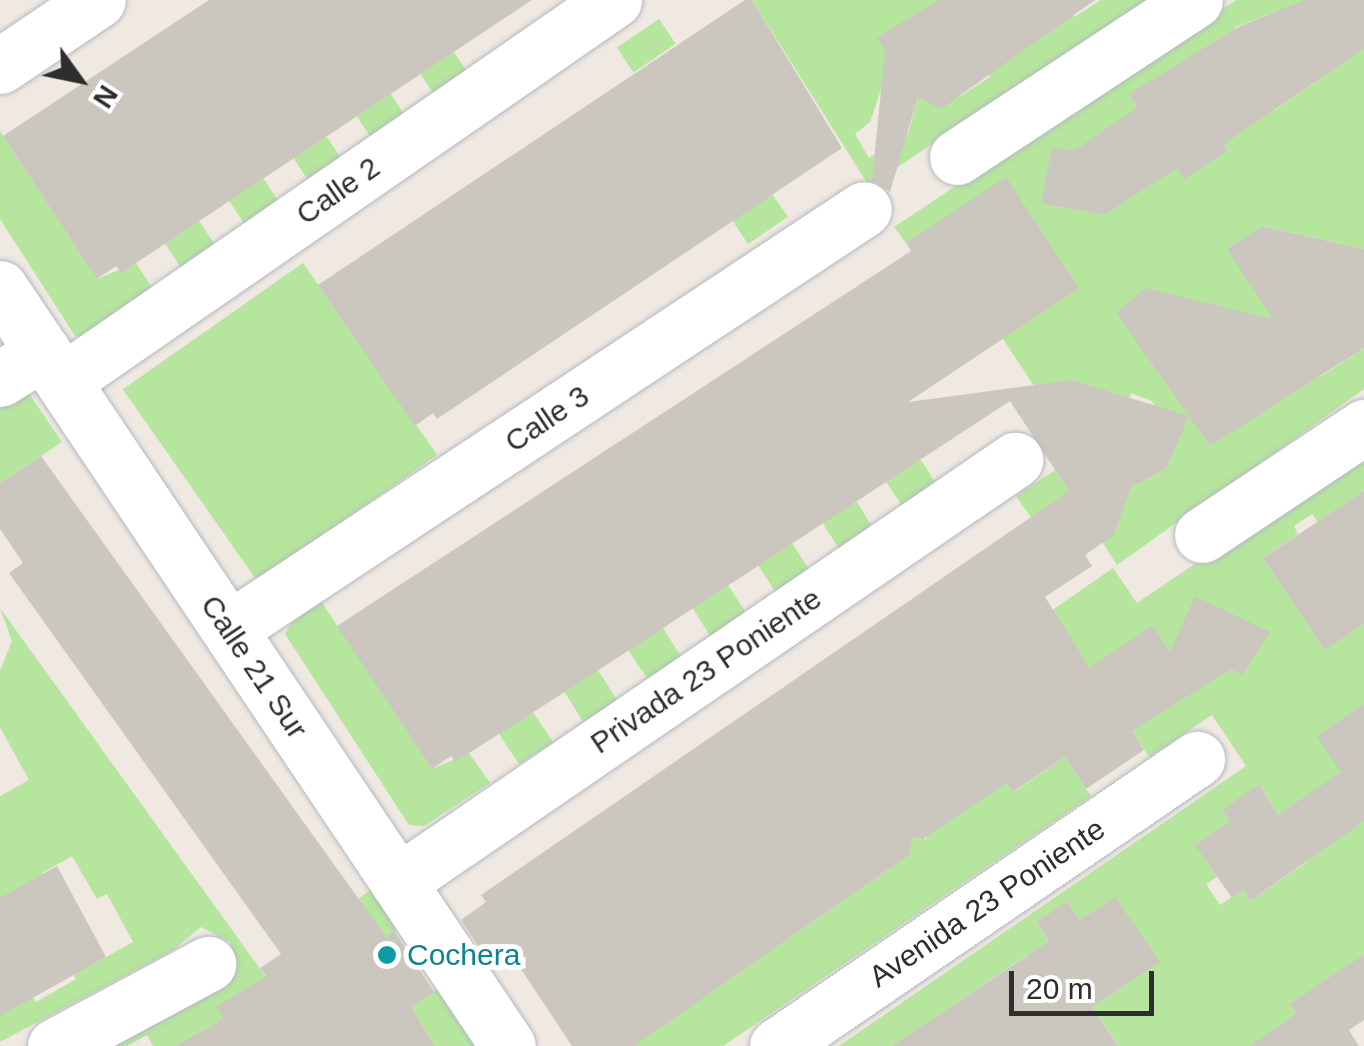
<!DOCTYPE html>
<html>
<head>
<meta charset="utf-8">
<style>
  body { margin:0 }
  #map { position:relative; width:1364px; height:1046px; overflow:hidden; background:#efe9e1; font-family:Helvetica,sans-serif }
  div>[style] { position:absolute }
  .green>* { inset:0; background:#b6e59e; transform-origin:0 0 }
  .building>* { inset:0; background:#cbc7bf }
  .roads { filter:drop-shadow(0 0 2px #b4b7c1) drop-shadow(0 0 2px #b4b7c1) }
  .minor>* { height:55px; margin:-27.5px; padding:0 27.5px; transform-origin:27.5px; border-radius:27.5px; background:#fff }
  .dots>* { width:28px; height:28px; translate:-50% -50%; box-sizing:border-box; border:5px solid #fff; border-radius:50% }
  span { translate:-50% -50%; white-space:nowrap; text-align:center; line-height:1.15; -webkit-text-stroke:10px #fff; paint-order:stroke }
  .street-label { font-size:30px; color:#2e2e2e }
  .culture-label { font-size:30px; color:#0d838f }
  .left { translate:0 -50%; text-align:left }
  .north { position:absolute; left:30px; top:30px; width:100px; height:100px; -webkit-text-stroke:8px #fff; paint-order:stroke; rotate:123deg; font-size:28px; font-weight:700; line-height:40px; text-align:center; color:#2e2e2e }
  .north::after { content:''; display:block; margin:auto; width:35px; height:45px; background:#2e2e2e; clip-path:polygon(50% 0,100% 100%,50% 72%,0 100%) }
  .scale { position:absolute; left:1009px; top:971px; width:145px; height:45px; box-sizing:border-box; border:5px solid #2e2e2e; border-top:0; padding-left:12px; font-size:30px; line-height:35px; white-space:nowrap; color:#2e2e2e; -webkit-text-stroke:8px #fff; paint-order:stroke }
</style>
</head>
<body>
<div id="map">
  <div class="green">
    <i style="clip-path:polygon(evenodd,752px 0,957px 0,1067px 8px,1074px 17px,1101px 0,1150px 0,869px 186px,752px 0,964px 36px,990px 77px,959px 97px,952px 85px,918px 97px,908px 134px,869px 158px,855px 134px,870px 122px,891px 60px,964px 36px)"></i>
    <i style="clip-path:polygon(evenodd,1236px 0,1364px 0,1364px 249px,1263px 226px,1227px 249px,1320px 377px,1364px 348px,1364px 389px,1117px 565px,1098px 535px,1135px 477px,1145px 480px,1166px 469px,1176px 445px,1152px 401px,1131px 393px,1123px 419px,1034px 386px,1003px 339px,1006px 178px,906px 243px,894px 227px,1236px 0,1283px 9px,1326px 75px,1275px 110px,1258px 85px,1208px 119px,1228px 150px,1185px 179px,1130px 94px,1191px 56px,1241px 44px,1235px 27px,1283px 9px)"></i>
    <i style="left:659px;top:19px;width:30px;height:51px;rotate:56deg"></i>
    <i style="clip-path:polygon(454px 52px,474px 82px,441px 105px,417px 69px)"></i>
    <i style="clip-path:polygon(391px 94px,411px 125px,377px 148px,353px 110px)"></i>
    <i style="clip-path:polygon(0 131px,97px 279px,136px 263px,156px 294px,90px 336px,75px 336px,0 219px)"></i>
    <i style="clip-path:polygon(327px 137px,347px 167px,314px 189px,290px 153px)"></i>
    <i style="clip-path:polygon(264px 179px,283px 209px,250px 232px,225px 195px)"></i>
    <i style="clip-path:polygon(772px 194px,788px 217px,748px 244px,728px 214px)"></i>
    <i style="clip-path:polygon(199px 221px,220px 252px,185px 274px,161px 237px)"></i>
    <i style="left:303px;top:263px;width:234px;height:220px;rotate:55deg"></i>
    <i style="clip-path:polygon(12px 390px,30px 395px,62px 442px,0 483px,0 397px)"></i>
    <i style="clip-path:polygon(evenodd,1364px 449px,1364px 491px,1331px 540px,1312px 514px,1294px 526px,1298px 534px,1263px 558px,1325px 649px,1364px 624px,1364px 718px,1341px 772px,1364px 821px,1364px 954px,1289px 1004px,1317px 1046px,1279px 1026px,1253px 1046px,1111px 1046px,1116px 1042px,1092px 1007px,1159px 962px,1080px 920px,1067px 901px,1036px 922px,1060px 958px,1027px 955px,927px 1023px,941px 1046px,839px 1046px,1246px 766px,1212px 715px,1149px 757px,1132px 731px,1195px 689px,1090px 668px,1048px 613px,1113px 568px,1137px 603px,1364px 449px,1259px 784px,1307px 862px,1250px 901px,1243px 890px,1220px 905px,1206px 884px,1217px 877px,1196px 845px,1230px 821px,1223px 811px,1259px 784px)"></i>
    <i style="clip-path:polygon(921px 460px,941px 491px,907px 513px,882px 476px)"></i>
    <i style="clip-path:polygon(1055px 470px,1076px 501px,1032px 519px,1016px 496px)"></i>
    <i style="clip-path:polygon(857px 502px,876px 533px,842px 554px,819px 517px)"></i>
    <i style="clip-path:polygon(792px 543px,812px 574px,778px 596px,754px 559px)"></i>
    <i style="clip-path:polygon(728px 585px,748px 616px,712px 639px,689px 602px)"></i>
    <i style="clip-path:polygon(321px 601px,432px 769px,469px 753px,490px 783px,424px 826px,409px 825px,285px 634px,294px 619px)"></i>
    <i style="clip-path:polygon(0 608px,266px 977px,234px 1037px,210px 1026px,174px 1046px,153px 1046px,147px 1035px,127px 1046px,105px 1046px,228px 980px,235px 959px,230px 942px,201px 927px,173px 950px,0 1042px,0 1016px,8px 1007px,31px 994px,36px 1002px,76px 979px,62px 953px,97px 962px,133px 942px,107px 894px,97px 899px,72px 856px,42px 873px,50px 887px,0 898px,0 796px,29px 780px,0 727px,0 671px,12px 641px)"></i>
    <i style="clip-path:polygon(663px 628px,682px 658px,649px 681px,624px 644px)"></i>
    <i style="clip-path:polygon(598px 670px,617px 700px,583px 722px,561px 686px)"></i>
    <i style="clip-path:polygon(533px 712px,553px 742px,519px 764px,495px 728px)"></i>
    <i style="clip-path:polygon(1065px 757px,1091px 796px,723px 1046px,620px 1046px,652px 1033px,889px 869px,909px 853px,913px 837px,926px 839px,936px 802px,1007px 783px,1014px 792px)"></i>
    <i style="left:379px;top:884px;width:48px;height:69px;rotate:54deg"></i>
    <i style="clip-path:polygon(390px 973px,412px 1006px,450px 981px,491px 1046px,435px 1046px)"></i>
  </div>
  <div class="building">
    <i style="clip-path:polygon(209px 0,532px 0,121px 273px,116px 266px,97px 279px,3px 136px)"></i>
    <i style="clip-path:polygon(745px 0,752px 0,842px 148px,437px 419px,433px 413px,415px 426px,318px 285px)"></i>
    <i style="clip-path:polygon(938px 0,1095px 0,941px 109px,918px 97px,890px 192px,872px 180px,885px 51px,877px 38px)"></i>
    <i style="clip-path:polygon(1305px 0,1364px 0,1364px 49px,1224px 144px,1228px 150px,1184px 180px,1177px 168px,1104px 215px,1041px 203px,1052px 147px,1074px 151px,1138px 107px,1129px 94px,1240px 26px)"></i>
    <i style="clip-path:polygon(1006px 177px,1079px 288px,908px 402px,1071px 380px,1189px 416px,1116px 313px,1145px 288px,1273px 319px,1227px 249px,1262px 226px,1364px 249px,1364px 348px,1210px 446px,1189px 416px,1166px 469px,1131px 487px,1114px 535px,1085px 555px,1092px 566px,1045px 597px,1090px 668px,1152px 625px,1170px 652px,1195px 596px,1270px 632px,1242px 675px,1231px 669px,1132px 731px,1144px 750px,1086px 789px,1065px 757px,1013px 792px,1007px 783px,923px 839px,913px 837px,909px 855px,634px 1046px,572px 1046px,511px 954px,504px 959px,498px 950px,486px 957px,461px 920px,486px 902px,481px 895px,1069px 491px,1010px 401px,585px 679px,455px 762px,451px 756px,432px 769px,337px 626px,911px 251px,906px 243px)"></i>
    <i style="clip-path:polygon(41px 456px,386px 937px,394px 931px,434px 992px,411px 1007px,435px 1046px,174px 1046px,223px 1019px,216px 1007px,266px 976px,260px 968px,281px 954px,9px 573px,23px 563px,0 529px,0 483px)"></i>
    <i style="clip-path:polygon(1364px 491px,1364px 624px,1325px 650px,1263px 558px)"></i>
    <i style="clip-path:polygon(1364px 704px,1364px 821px,1250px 901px,1243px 890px,1232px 898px,1195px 845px,1230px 821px,1222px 810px,1259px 784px,1278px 815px,1341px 772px,1317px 736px)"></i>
    <i style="clip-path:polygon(57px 866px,106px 957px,0 1016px,0 898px)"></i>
    <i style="clip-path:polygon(1115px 897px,1160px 962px,1092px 1007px,1118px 1046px,892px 1046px,1049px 941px,1036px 922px,1067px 901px,1080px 920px)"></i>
    <i style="clip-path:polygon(1364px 954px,1364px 1020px,1349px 1030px,1359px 1046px,1249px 1046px,1296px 1014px,1289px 1004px)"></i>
  </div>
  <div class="roads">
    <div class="minor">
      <i style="left:0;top:66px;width:118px;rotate:-34deg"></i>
      <i style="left:957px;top:157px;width:285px;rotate:-33.4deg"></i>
      <i style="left:0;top:288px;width:912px;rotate:56.17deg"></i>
      <i style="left:0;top:379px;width:51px;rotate:-32.1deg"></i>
      <i style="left:63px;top:381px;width:670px;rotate:-34.66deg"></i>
      <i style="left:1202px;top:535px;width:195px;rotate:-33.7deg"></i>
      <i style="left:229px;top:629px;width:761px;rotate:-33.48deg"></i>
      <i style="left:398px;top:882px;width:748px;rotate:-34.37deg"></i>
      <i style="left:55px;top:1046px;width:174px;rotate:-28.2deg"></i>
      <i style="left:777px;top:1046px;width:509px;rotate:-34.35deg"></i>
    </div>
  </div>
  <div class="dots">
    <i style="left:387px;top:955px;background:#0f9aa8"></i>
  </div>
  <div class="street-label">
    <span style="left:338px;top:191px;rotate:-35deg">Calle 2</span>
    <span style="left:547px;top:419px;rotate:-34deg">Calle 3</span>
    <span style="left:254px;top:667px;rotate:56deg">Calle 21 Sur</span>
    <span style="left:706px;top:671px;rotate:-34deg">Privada 23 Poniente</span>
    <span style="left:987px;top:903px;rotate:-34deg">Avenida 23 Poniente</span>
  </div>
  <div class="culture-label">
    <span class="left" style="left:407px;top:955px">Cochera</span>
  </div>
  <div class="north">N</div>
  <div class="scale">20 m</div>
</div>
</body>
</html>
